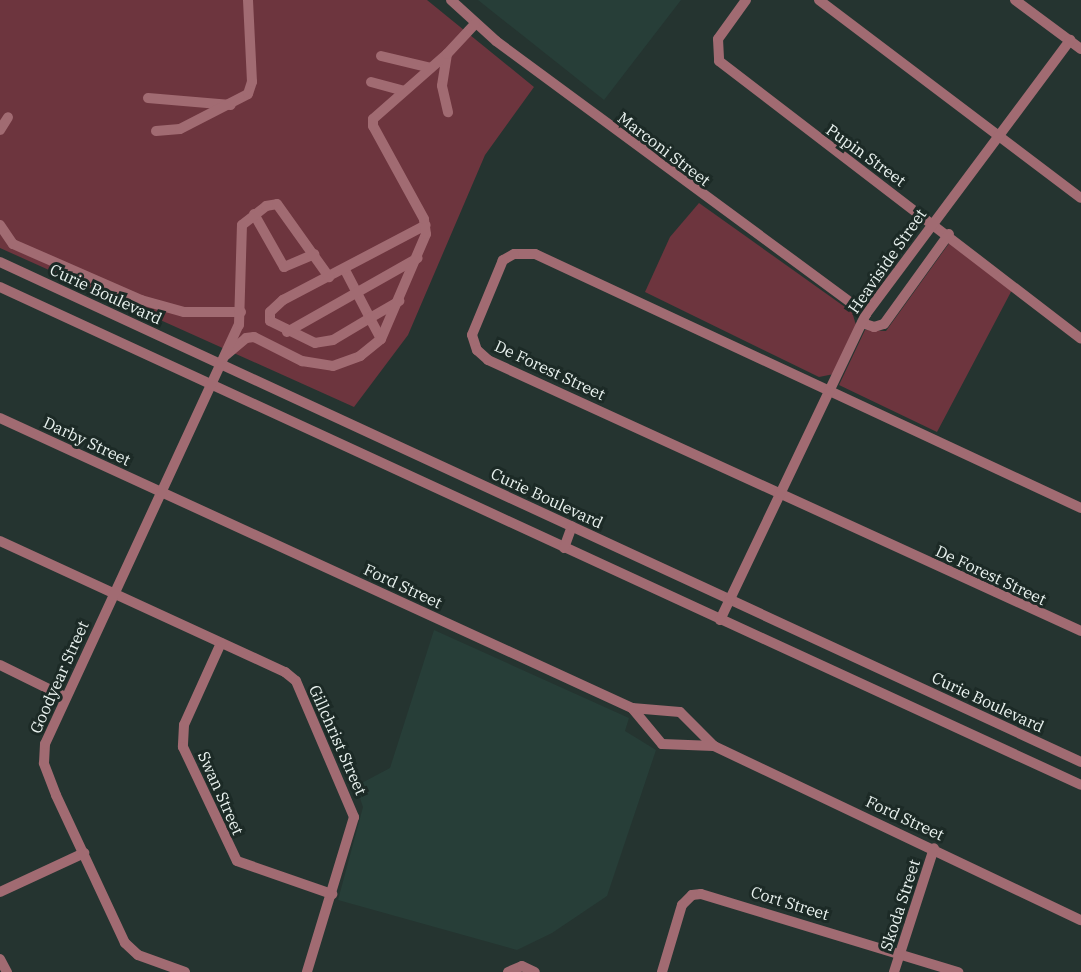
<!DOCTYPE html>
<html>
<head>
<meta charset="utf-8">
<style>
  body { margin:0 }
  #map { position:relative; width:1081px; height:972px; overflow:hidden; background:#253430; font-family:"IBM Plex Serif",serif }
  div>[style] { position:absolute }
  .built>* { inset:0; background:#273e38 }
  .green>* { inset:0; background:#6d353e }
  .minor>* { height:10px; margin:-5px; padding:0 5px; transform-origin:5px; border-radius:5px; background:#a16b72 }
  span { translate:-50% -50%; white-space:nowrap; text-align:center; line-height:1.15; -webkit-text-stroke:6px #1c2a26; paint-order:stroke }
  .street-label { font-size:16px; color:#e9f2ef }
</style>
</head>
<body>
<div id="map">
  <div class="built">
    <i style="clip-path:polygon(478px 0,681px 0,604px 100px)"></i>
    <i style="clip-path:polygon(434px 630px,629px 718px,625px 731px,656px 750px,607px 896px,552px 933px,517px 950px,338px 900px,363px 807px,356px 786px,390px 768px)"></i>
  </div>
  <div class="green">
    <i style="clip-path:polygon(0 0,427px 0,534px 87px,485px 155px,408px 335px,354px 407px,0 248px)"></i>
    <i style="clip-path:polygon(699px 203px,852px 312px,856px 325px,834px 374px,819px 377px,645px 292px,670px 237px)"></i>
    <i style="clip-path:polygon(950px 242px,1013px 288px,937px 432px,839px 385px,865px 330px,886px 331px)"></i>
  </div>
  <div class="minor">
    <i style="left:451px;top:0;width:61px;rotate:42.3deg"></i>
    <i style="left:496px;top:41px;width:460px;rotate:36.4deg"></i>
    <i style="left:746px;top:0;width:48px;rotate:125.7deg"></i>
    <i style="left:718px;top:39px;width:22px;rotate:87deg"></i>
    <i style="left:719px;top:61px;width:456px;rotate:37.5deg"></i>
    <i style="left:819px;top:0;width:328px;rotate:37.1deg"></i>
    <i style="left:1015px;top:0;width:82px;rotate:36.6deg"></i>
    <i style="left:447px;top:54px;width:32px;rotate:99deg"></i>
    <i style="left:442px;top:86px;width:27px;rotate:77deg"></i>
    <i style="left:381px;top:56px;width:51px;rotate:13.5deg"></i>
    <i style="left:371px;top:82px;width:34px;rotate:15deg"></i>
    <i style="left:148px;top:98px;width:83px;rotate:4.8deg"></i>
    <i style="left:0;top:130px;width:15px;rotate:-58deg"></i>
    <i style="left:156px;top:131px;width:24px;rotate:-5deg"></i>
    <i style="left:180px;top:129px;width:76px;rotate:-27.2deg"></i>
    <i style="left:248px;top:94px;width:13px;rotate:-72deg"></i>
    <i style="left:252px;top:82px;width:82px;rotate:-92.8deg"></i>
    <i style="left:254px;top:214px;width:61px;rotate:60.5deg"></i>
    <i style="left:284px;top:267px;width:33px;rotate:-23deg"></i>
    <i style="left:0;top:225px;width:23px;rotate:56deg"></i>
    <i style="left:13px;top:244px;width:140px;rotate:23.6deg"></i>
    <i style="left:141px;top:300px;width:45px;rotate:15.6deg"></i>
    <i style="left:184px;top:312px;width:57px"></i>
    <i style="left:0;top:262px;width:1191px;rotate:24.82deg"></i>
    <i style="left:345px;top:270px;width:54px;rotate:62.5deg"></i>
    <i style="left:370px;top:318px;width:43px;rotate:149.3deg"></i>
    <i style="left:333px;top:340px;width:18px;rotate:171deg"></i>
    <i style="left:315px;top:343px;width:50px;rotate:-153.9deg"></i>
    <i style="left:270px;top:321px;width:9px;rotate:-90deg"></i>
    <i style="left:270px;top:312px;width:18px;rotate:-43deg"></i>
    <i style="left:283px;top:300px;width:161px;rotate:-27.7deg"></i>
    <i style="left:0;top:287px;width:1190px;rotate:24.73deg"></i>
    <i style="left:862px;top:323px;width:13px;rotate:18deg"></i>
    <i style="left:874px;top:327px;width:10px;rotate:-17deg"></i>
    <i style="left:884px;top:324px;width:111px;rotate:-54.2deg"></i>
    <i style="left:287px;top:332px;width:150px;rotate:-29.5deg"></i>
    <i style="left:381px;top:339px;width:24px;rotate:-118deg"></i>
    <i style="left:370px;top:318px;width:34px;rotate:-30deg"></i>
    <i style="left:226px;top:355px;width:26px;rotate:-40deg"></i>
    <i style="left:246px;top:338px;width:8px;rotate:-7deg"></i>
    <i style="left:254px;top:337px;width:54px;rotate:26.6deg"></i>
    <i style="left:302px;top:361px;width:31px;rotate:9deg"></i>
    <i style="left:333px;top:366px;width:29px;rotate:-20deg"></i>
    <i style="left:360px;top:356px;width:27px;rotate:-39deg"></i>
    <i style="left:381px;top:339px;width:114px;rotate:-66.8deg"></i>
    <i style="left:426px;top:234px;width:15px;rotate:-98deg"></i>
    <i style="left:424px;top:219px;width:106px;rotate:-118.7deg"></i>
    <i style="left:373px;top:126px;width:7px;rotate:-90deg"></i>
    <i style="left:373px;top:119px;width:98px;rotate:-41.3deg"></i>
    <i style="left:447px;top:54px;width:41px;rotate:-47deg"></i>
    <i style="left:0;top:418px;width:695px;rotate:24.65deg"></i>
    <i style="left:632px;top:708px;width:47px;rotate:50.2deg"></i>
    <i style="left:662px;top:744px;width:52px;rotate:2.2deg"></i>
    <i style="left:714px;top:746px;width:406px;rotate:25.4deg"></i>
    <i style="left:1081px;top:508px;width:602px;rotate:-155.05deg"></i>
    <i style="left:535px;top:254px;width:21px;rotate:180deg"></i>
    <i style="left:514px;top:254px;width:13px;rotate:151deg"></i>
    <i style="left:503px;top:260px;width:81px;rotate:112.5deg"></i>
    <i style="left:472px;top:335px;width:16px;rotate:72deg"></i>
    <i style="left:477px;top:350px;width:15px;rotate:42deg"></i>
    <i style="left:488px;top:360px;width:652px;rotate:24.56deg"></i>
    <i style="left:0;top:541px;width:314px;rotate:24.7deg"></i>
    <i style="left:285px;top:672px;width:14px;rotate:39deg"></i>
    <i style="left:296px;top:681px;width:148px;rotate:66.9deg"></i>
    <i style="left:354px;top:817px;width:162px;rotate:106.9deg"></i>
    <i style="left:564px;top:548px;width:23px;rotate:-70deg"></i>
    <i style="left:720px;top:620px;width:339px;rotate:-64.5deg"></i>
    <i style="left:866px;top:314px;width:342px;rotate:-53.3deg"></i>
    <i style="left:221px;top:643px;width:90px;rotate:114.3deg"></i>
    <i style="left:184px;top:725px;width:22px;rotate:93deg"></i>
    <i style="left:183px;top:747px;width:126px;rotate:64.7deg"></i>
    <i style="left:237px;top:861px;width:101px;rotate:19.2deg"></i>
    <i style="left:0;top:665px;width:72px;rotate:26.2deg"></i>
    <i style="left:632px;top:708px;width:48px;rotate:4.8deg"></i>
    <i style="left:680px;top:712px;width:48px;rotate:45deg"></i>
    <i style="left:0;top:892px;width:93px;rotate:-24.9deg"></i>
    <i style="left:0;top:959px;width:15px;rotate:62deg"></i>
    <i style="left:185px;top:972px;width:50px;rotate:-160.1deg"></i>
    <i style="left:138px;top:955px;width:18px;rotate:-137deg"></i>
    <i style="left:125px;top:943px;width:163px;rotate:-115deg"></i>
    <i style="left:56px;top:795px;width:34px;rotate:-111deg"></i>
    <i style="left:44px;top:763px;width:19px;rotate:-87deg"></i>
    <i style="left:45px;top:744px;width:462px;rotate:-65.2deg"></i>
    <i style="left:239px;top:325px;width:100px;rotate:-88.3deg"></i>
    <i style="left:242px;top:225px;width:31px;rotate:-38deg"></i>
    <i style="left:266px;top:206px;width:11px;rotate:-10deg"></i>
    <i style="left:277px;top:204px;width:90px;rotate:54.5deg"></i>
    <i style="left:508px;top:972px;width:15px;rotate:-23deg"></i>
    <i style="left:522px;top:966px;width:14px;rotate:25deg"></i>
    <i style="left:662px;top:972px;width:70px;rotate:-73.4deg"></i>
    <i style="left:682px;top:905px;width:14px;rotate:-45deg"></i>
    <i style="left:692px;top:895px;width:9px;rotate:-6deg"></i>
    <i style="left:701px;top:894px;width:269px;rotate:16.9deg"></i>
    <i style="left:894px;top:972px;width:130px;rotate:-72.1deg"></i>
  </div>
  <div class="street-label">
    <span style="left:664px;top:149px;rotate:37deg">Marconi Street</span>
    <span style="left:866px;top:155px;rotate:36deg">Pupin Street</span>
    <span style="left:887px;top:261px;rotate:-55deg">Heaviside Street</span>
    <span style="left:106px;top:294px;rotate:25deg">Curie Boulevard</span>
    <span style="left:550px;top:370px;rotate:25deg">De Forest Street</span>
    <span style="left:87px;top:441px;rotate:25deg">Darby Street</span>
    <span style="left:547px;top:498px;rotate:25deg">Curie Boulevard</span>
    <span style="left:991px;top:575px;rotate:25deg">De Forest Street</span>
    <span style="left:403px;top:586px;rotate:25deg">Ford Street</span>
    <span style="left:59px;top:677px;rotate:-66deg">Goodyear Street</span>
    <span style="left:988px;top:702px;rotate:25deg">Curie Boulevard</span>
    <span style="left:338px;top:740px;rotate:66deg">Gillchrist Street</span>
    <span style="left:221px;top:793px;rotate:66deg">Swan Street</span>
    <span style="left:905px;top:818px;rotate:25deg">Ford Street</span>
    <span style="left:790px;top:903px;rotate:17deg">Cort Street</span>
    <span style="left:900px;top:905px;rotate:-72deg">Skoda Street</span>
  </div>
</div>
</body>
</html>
